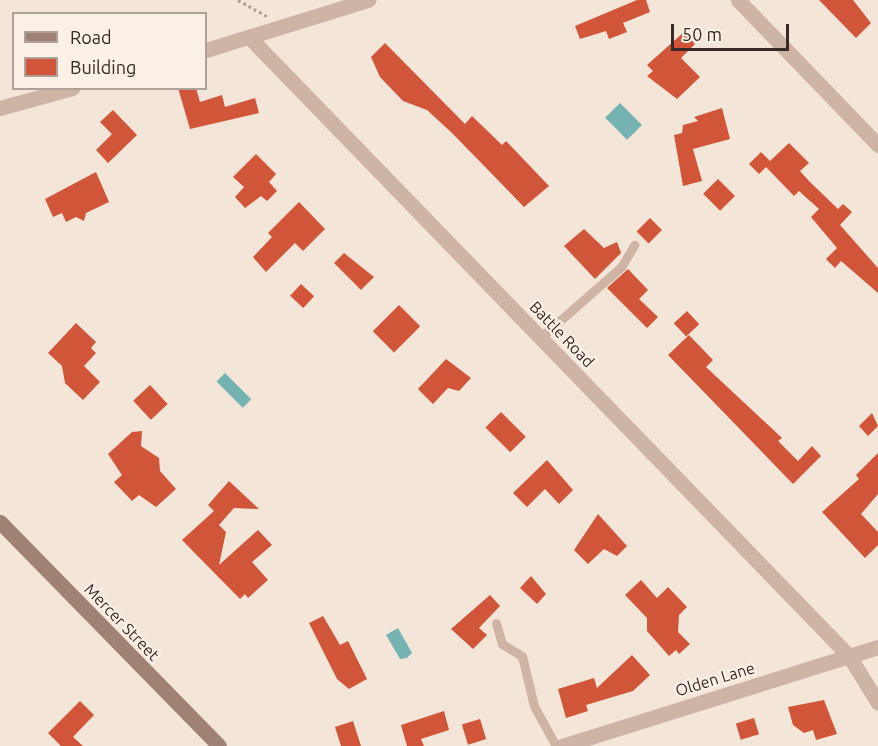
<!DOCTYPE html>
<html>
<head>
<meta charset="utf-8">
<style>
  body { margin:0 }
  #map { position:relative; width:878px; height:746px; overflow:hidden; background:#f4e5d9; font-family:Ubuntu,sans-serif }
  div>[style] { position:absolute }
  .water>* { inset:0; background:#75b3b2; transform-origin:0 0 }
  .building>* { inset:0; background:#d15539; transform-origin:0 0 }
  .path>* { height:3px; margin-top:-1.5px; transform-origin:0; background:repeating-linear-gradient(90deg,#b89d8e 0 3px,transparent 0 6px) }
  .service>* { height:9px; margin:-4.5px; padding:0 4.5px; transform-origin:4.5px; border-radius:4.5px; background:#cdb4a4 }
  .minor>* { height:15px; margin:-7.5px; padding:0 7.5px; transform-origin:7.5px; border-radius:7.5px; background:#cdb4a4 }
  .secondary>* { height:15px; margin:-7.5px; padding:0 7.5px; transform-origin:7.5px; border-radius:7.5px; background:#a08275 }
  span { translate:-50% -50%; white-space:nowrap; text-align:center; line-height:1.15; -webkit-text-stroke:4.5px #fbf0e5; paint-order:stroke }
  .street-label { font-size:16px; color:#372a26 }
  .legend { position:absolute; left:12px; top:12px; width:195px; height:78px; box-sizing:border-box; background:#fbf0e5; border:2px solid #ada199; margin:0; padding:8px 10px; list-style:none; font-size:18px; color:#372a26 }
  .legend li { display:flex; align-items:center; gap:12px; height:30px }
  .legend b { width:30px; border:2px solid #ada199 }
  .scale { position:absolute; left:671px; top:24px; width:118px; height:27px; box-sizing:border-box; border:3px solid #372a26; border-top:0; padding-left:8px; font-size:18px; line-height:21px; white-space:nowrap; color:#372a26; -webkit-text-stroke:4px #fbf0e5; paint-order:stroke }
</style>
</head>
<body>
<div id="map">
  <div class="water">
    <i style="left:620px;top:103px;width:31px;height:21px;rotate:45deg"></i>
    <i style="left:225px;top:373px;width:37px;height:12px;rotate:45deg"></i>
    <i style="clip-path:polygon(398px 628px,412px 653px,407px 658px,400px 659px,386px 635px)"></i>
  </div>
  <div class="building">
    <i style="clip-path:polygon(637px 0,646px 0,650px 12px,623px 23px,627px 32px,609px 39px,606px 31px,580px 39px,575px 26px)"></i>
    <i style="clip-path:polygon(819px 0,853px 0,871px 23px,856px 38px)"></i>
    <i style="clip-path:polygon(684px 32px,695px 44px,681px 58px,700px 77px,677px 99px,647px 76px,653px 71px,647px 65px)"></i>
    <i style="clip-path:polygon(385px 43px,465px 124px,472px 116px,502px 145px,506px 141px,549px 186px,524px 207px,452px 133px,427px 110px,403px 101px,380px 77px,371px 57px)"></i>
    <i style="clip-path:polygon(178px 88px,196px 88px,200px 102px,222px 95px,225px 107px,255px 98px,259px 113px,190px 129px)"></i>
    <i style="clip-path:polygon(722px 108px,730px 139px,693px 149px,702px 181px,683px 186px,674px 135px,682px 133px,683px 125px,698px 121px,694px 117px)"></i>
    <i style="clip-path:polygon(113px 110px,137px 135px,108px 163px,96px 150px,112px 134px,100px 122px)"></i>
    <i style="clip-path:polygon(789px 143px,809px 163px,800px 171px,809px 181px,838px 209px,843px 204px,852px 212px,840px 225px,878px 268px,878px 293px,841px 261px,835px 268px,826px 259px,837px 248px,811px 217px,819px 209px,799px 191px,794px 196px,766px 167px,759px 174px,749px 164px,761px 152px,770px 161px)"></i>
    <i style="clip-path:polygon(256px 154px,276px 174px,269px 182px,277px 191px,267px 201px,261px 196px,245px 208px,235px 197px,244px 187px,233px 177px)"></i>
    <i style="clip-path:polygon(96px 172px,109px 202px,86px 213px,84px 221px,76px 217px,66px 222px,62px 213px,53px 217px,45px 199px)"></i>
    <i style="left:718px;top:179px;width:24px;height:21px;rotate:45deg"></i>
    <i style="clip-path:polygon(299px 202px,325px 229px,303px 251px,295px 243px,266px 272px,253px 257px,272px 237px,268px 233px)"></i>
    <i style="left:650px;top:218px;width:17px;height:19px;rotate:45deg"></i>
    <i style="clip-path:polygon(584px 229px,604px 248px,617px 242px,621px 253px,595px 279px,564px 246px)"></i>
    <i style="clip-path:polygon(344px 253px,374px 277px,361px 290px,334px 263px)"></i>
    <i style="clip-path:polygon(628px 269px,648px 290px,639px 299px,658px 317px,647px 328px,607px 288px)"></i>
    <i style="left:301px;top:284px;width:18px;height:16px;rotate:43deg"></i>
    <i style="left:399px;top:305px;width:30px;height:37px;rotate:45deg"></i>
    <i style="left:687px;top:311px;width:18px;height:18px;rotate:47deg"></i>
    <i style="clip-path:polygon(76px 323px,96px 342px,91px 348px,96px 353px,84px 366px,100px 382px,83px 400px,65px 383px,62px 366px,48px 353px)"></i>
    <i style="clip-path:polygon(689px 335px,713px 360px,706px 367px,782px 438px,778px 441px,798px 461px,812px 446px,821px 456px,793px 484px,668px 355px)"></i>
    <i style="clip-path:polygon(446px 359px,471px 378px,459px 391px,448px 388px,433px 404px,418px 389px)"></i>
    <i style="left:150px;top:385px;width:26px;height:23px;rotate:47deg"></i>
    <i style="left:501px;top:412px;width:35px;height:22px;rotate:45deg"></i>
    <i style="clip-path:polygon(872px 413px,878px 426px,868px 436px,859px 426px)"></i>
    <i style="clip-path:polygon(142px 431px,141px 446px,159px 458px,160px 471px,176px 489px,156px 507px,139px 495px,132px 501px,114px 482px,122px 475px,108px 454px,132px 432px)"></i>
    <i style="clip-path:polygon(878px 453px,878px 494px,861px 514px,878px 532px,878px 545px,865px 558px,822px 512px,859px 479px,856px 475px)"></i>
    <i style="clip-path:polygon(547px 460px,573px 490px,559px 504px,545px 489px,527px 507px,513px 493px)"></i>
    <i style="clip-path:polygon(229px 481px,259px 509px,234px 508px,219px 525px,226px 532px,219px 565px,258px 530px,272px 545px,252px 562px,268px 580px,248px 598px,245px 594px,240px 599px,182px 540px,214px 511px,208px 505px)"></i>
    <i style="clip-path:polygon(598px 514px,627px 546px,617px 556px,604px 549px,588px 564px,574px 550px)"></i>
    <i style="clip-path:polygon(531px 576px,546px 594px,537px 604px,520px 588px)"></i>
    <i style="clip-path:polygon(641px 580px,657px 598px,668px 587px,687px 607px,679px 615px,678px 632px,690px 644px,679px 654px,676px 650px,669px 656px,647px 631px,647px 618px,625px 595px)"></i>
    <i style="clip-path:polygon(490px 595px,500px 606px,479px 628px,487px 635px,473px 649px,451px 629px)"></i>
    <i style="clip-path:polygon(323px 616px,340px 645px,348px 641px,367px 679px,349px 689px,337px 679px,309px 623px)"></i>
    <i style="clip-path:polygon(632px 655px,650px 675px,633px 691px,586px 705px,588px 711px,566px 718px,558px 689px,594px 678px,597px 688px)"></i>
    <i style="clip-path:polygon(824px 700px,837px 734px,816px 740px,813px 730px,804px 733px,793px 725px,788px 707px)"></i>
    <i style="clip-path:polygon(80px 701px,94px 715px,73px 737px,83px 746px,61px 746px,48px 733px)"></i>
    <i style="clip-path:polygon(444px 711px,449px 730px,421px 739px,424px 746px,407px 746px,401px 725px)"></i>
    <i style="left:754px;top:718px;width:17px;height:19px;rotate:73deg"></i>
    <i style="left:480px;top:719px;width:21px;height:19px;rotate:73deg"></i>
    <i style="clip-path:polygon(353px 721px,361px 746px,341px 746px,335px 727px)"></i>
  </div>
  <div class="path">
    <i style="left:238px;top:0;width:33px;rotate:29deg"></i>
  </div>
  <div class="service">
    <i style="left:540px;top:338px;width:108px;rotate:-41.2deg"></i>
    <i style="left:621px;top:267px;width:26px;rotate:-59deg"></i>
    <i style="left:496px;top:623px;width:22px;rotate:74deg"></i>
    <i style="left:502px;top:644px;width:23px;rotate:31deg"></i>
    <i style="left:522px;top:656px;width:51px;rotate:76.5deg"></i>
    <i style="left:534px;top:706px;width:46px;rotate:61.2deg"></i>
  </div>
  <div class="minor">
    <i style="left:738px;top:0;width:202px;rotate:46deg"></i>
    <i style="left:249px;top:37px;width:862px;rotate:45.89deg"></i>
    <i style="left:849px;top:656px;width:55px;rotate:58.3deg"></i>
    <i style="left:206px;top:50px;width:170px;rotate:-17.2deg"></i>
    <i style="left:0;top:108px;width:75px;rotate:-15.5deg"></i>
    <i style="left:562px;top:746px;width:331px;rotate:-17.4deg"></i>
  </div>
  <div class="secondary">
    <i style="left:0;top:522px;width:313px;rotate:45.6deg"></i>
  </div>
  <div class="street-label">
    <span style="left:562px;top:334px;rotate:46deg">Battle Road</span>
    <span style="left:122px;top:622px;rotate:46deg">Mercer Street</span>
    <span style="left:715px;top:679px;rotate:-17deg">Olden Lane</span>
  </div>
  <ul class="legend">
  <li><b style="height:8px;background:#a08275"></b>Road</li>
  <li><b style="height:16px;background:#d15539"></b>Building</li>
  </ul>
  <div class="scale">50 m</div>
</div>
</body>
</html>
